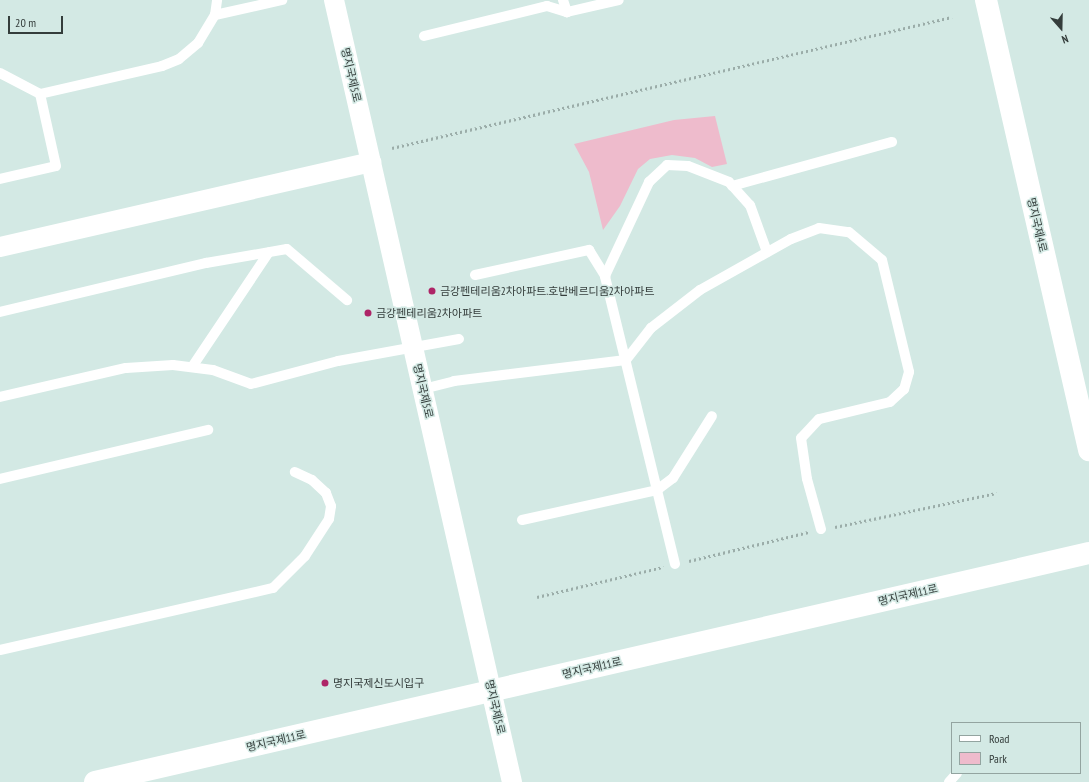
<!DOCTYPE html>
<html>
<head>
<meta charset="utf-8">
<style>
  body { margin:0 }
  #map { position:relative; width:1089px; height:782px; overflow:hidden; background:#d3e9e4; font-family:"PT Sans Narrow","Noto Sans KR",sans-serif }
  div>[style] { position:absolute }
  .green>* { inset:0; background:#ebc }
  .path>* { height:2.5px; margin-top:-1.25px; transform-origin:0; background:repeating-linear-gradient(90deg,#9bada9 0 2px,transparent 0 5px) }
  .lane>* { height:10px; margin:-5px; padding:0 5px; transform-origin:5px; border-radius:5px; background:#fff }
  .street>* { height:20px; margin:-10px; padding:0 10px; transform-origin:10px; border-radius:10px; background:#fff }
  .secondary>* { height:22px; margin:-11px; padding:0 11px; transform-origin:11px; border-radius:11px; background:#fff }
  .dots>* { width:11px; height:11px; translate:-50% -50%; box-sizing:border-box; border:2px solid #d3e9e4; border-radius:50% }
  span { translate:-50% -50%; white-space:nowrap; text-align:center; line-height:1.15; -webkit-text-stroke:3px #d3e9e4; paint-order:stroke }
  .street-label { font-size:11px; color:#343d3b }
  .poi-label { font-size:11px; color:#343d3b }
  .left { translate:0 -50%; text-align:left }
  .legend { position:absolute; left:951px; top:722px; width:130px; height:52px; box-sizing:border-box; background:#d3e9e4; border:1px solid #93a4a0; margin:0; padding:5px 7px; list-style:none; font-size:12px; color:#343d3b }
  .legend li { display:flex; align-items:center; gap:8px; height:20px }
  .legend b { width:20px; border:1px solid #93a4a0 }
  .north { position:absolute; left:1041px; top:8px; width:40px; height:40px; -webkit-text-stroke:3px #d3e9e4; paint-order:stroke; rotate:160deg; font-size:11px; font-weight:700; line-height:16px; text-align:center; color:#343d3b }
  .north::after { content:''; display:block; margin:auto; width:14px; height:18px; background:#343d3b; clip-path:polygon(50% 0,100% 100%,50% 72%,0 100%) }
  .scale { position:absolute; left:8px; top:16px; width:55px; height:18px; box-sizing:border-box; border:2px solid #343d3b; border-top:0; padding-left:5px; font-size:12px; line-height:14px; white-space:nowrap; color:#343d3b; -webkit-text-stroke:3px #d3e9e4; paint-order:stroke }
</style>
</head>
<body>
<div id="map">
  <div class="green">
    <i style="clip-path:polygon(715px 116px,727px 164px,712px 167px,695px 158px,672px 155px,650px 159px,638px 169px,620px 206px,603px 230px,589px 172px,574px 144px,674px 120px)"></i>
  </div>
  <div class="path">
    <i style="left:392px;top:148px;width:575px;rotate:-13.17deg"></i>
    <i style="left:835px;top:527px;width:165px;rotate:-11.9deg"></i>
    <i style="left:689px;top:561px;width:123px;rotate:-13.6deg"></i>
    <i style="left:537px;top:597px;width:130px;rotate:-13.4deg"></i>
  </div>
  <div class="lane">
    <i style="left:563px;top:0;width:13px;rotate:72deg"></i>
    <i style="left:215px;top:15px;width:69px;rotate:-12.6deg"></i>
    <i style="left:424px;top:36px;width:127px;rotate:-13.7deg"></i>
    <i style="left:547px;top:6px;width:21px;rotate:17deg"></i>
    <i style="left:567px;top:12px;width:53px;rotate:-13deg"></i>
    <i style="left:0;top:73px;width:45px;rotate:27.7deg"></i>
    <i style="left:40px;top:94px;width:125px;rotate:-12.9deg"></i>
    <i style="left:162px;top:66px;width:18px;rotate:-22deg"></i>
    <i style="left:179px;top:59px;width:25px;rotate:-40deg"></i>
    <i style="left:198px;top:43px;width:33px;rotate:-59deg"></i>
    <i style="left:215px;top:15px;width:15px;rotate:-82deg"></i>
    <i style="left:0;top:179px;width:57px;rotate:-13.1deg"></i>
    <i style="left:56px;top:166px;width:74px;rotate:-102.5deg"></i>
    <i style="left:732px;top:186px;width:166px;rotate:-15.4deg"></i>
    <i style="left:475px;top:275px;width:117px;rotate:-12.4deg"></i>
    <i style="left:589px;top:250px;width:31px;rotate:58deg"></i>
    <i style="left:0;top:312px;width:212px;rotate:-13.4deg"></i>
    <i style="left:206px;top:263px;width:82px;rotate:-9.8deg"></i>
    <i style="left:287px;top:249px;width:79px;rotate:40.4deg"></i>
    <i style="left:192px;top:367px;width:138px;rotate:-56.2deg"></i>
    <i style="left:423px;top:389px;width:32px;rotate:-14deg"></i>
    <i style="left:454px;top:381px;width:173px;rotate:-7deg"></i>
    <i style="left:626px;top:360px;width:41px;rotate:-52deg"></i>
    <i style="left:651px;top:328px;width:62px;rotate:-37.8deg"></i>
    <i style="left:700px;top:290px;width:104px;rotate:-29.3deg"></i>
    <i style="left:791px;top:239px;width:30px;rotate:-21deg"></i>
    <i style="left:819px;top:228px;width:30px;rotate:8deg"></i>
    <i style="left:849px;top:232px;width:43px;rotate:40.3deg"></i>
    <i style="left:882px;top:260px;width:115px;rotate:76.4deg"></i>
    <i style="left:909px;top:372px;width:18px;rotate:106deg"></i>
    <i style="left:904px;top:389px;width:19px;rotate:137deg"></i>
    <i style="left:890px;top:402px;width:73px;rotate:166.5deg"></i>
    <i style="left:819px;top:419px;width:26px;rotate:133deg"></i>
    <i style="left:801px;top:438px;width:41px;rotate:81.7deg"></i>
    <i style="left:807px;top:479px;width:52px;rotate:74.4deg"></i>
    <i style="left:0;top:397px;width:129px;rotate:-13deg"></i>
    <i style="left:126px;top:368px;width:47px;rotate:-3.7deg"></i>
    <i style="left:173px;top:365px;width:40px;rotate:7.1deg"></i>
    <i style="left:213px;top:370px;width:40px;rotate:20.2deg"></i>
    <i style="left:251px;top:384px;width:90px;rotate:-14.8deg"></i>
    <i style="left:338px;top:361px;width:123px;rotate:-10.3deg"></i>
    <i style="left:0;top:479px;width:214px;rotate:-13.3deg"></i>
    <i style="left:522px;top:520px;width:138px;rotate:-12.5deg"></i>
    <i style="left:657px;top:490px;width:220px;rotate:-103.7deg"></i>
    <i style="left:605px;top:276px;width:104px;rotate:-64.9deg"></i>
    <i style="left:649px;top:182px;width:25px;rotate:-43deg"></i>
    <i style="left:667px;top:165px;width:21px;rotate:3deg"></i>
    <i style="left:688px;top:166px;width:44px;rotate:21.3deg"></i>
    <i style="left:729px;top:182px;width:31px;rotate:48deg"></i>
    <i style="left:750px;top:205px;width:50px;rotate:70.1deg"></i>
    <i style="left:675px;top:564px;width:76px;rotate:-103.7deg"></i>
    <i style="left:657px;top:490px;width:20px;rotate:-37deg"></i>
    <i style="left:673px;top:478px;width:73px;rotate:-57.8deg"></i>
    <i style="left:0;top:650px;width:280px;rotate:-12.8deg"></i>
    <i style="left:273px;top:588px;width:45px;rotate:-45deg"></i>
    <i style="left:305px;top:556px;width:44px;rotate:-57deg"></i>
    <i style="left:329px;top:519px;width:13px;rotate:-81deg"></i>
    <i style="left:331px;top:506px;width:14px;rotate:-111deg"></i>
    <i style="left:326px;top:493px;width:19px;rotate:-137deg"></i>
    <i style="left:312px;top:480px;width:19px;rotate:-155deg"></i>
    <i style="left:949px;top:782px;width:12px;rotate:-48deg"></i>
  </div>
  <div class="street">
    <i style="left:334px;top:0;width:802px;rotate:77.18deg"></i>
    <i style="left:0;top:247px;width:381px;rotate:-12.9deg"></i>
  </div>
  <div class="secondary">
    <i style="left:986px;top:0;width:462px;rotate:77.1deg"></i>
    <i style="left:95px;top:782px;width:1020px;rotate:-12.97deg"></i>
  </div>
  <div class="dots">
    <i style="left:432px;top:291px;background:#ae2567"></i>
    <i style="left:368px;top:313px;background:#ae2567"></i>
    <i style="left:325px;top:683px;background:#ae2567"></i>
  </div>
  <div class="street-label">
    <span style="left:351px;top:75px;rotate:77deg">명지국제5로</span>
    <span style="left:1037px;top:225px;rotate:77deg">명지국제4로</span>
    <span style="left:423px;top:391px;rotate:77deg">명지국제5로</span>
    <span style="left:908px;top:595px;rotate:-13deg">명지국제11로</span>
    <span style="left:592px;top:668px;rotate:-13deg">명지국제11로</span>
    <span style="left:495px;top:707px;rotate:77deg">명지국제5로</span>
    <span style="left:276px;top:741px;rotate:-13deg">명지국제11로</span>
  </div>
  <div class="poi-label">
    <span class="left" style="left:440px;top:291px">금강펜테리움2차아파트.호반베르디움2차아파트</span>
    <span class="left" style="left:376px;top:313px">금강펜테리움2차아파트</span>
    <span class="left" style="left:333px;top:683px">명지국제신도시입구</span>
  </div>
  <ul class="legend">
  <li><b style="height:5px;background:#fff"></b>Road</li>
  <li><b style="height:11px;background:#ebc"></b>Park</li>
  </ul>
  <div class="north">N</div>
  <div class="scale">20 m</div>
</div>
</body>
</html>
